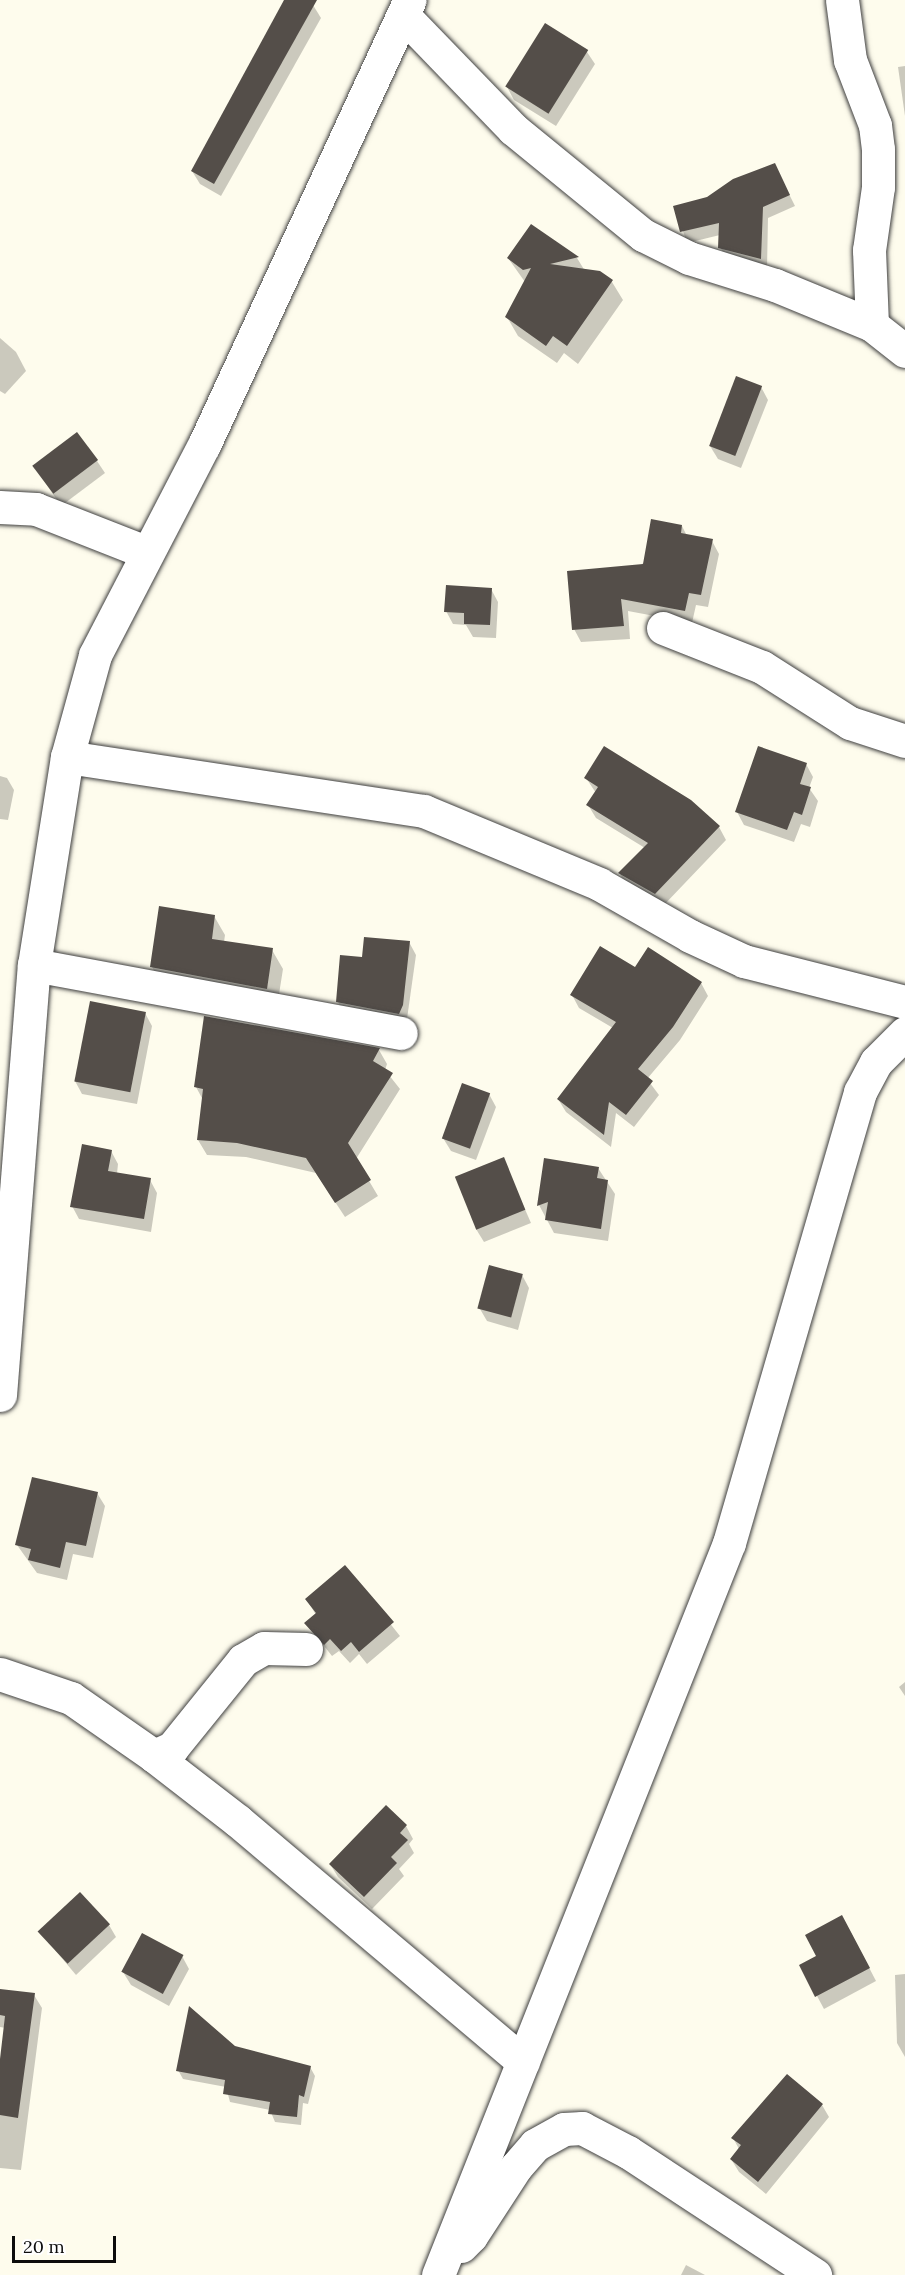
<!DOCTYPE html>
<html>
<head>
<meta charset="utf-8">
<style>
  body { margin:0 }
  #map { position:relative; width:905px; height:2275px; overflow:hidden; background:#fefced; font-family:Lora,serif }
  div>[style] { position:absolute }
  .shadow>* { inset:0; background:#0003 }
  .building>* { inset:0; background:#544e49; transform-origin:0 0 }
  .roads { filter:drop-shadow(0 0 2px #3f3f3f) drop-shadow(0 0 2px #3f3f3f) }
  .minor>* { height:33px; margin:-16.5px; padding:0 16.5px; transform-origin:16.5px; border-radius:16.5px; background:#fff }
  span { translate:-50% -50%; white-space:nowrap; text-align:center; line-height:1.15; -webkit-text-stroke:6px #fff; paint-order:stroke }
  .scale { position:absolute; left:12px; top:2236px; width:104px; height:27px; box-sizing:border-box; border:3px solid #0c0c0c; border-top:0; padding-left:8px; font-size:18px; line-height:21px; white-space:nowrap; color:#0c0c0c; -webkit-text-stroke:4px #fff; paint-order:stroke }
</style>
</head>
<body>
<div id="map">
  <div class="shadow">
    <i style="clip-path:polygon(286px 0,304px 0,313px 5px,321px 18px,221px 196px,200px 184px,192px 171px)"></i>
    <i style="clip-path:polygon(546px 25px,587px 52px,595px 64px,556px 126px,514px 100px,507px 87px)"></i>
    <i style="clip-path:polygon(905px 66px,905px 116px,898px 67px)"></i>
    <i style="clip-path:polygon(780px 176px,795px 206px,768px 218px,767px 269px,726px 258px,720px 247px,720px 235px,687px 243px,675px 207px)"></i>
    <i style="clip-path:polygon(531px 226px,577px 258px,585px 271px,612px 282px,623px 300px,578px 364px,564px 353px,557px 363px,518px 336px,507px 317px,525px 282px,508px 258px)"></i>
    <i style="clip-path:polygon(0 338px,16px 352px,26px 371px,5px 394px,0 391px)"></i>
    <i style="clip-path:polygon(761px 387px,768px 400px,741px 468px,718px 459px,710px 446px)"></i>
    <i style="clip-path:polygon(97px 461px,105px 473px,61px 506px,34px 466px)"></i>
    <i style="clip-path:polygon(682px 526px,687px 536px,712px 541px,719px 554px,708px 607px,696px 605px,692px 623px,628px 611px,630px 639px,581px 642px,574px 629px)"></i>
    <i style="clip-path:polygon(491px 589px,498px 602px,496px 638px,473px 637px,466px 625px,453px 624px,446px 611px)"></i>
    <i style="clip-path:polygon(806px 764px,813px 777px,809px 788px,818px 801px,810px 827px,801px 824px,794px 842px,744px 825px,737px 812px)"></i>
    <i style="clip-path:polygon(0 776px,7px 778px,14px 790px,8px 820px,0 819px)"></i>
    <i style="clip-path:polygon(586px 778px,719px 827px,726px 840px,663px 906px,627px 886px,620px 874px,645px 848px,596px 818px,588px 805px,596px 793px)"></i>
    <i style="clip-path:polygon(214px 916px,225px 935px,224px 942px,272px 950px,283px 969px,277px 1007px,162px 986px,152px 967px)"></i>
    <i style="clip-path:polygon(409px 942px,416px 955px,406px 1026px,345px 1015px,338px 1002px,363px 959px)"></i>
    <i style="clip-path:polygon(636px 969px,701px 983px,708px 996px,680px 1040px,647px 1079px,659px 1095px,634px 1127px,616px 1113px,611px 1147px,566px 1112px,558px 1099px,613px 1028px,579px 1008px,572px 995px)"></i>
    <i style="clip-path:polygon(145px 1013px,152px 1026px,137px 1104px,82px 1094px,75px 1081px)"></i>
    <i style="clip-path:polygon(379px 1050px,387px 1064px,385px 1070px,400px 1089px,356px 1159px,378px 1196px,345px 1217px,316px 1173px,246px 1157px,207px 1155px,198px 1140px,203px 1100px,196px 1087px)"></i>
    <i style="clip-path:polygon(489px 1094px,496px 1107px,476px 1160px,451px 1151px,443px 1138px)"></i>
    <i style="clip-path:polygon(111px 1151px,118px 1164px,117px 1174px,150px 1180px,157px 1193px,151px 1232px,79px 1219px,72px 1206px)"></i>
    <i style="clip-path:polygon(503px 1159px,531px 1223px,484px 1242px,476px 1229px)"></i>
    <i style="clip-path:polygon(545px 1160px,598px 1168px,615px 1194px,608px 1241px,554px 1233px,539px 1205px)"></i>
    <i style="clip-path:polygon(522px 1275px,529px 1288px,518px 1330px,487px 1321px,480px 1309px)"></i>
    <i style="clip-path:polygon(97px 1493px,105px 1506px,93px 1558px,73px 1554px,67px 1580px,37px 1573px,17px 1545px)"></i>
    <i style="clip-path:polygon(345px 1567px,400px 1636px,367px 1664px,359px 1654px,350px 1663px,339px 1651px,332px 1656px,306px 1623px,316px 1615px,307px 1600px)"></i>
    <i style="clip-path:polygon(905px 1682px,905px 1696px,899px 1687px)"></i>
    <i style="clip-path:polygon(386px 1807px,406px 1826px,413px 1839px,409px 1844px,414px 1853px,399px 1869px,404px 1876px,372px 1909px,338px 1877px,330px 1864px)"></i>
    <i style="clip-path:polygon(109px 1925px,116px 1937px,76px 1975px,40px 1932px)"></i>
    <i style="clip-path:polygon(849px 1929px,876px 1981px,824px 2009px,817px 1996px)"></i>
    <i style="clip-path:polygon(182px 1956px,189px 1969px,169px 2006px,131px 1985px,123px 1972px)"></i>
    <i style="clip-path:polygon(905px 1974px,905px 2057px,897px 2043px,895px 1975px)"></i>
    <i style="clip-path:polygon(0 1990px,34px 1995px,42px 2008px,21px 2170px,0 2168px,0 2071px,6px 2028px,0 2027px)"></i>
    <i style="clip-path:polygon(235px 2047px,310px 2067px,315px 2076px,308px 2104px,303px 2103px,301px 2125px,275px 2122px,270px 2110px,230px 2102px,226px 2087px,183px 2079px,178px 2070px)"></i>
    <i style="clip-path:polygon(822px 2105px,829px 2117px,766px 2194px,739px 2172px,731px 2159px,739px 2149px,733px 2138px)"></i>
    <i style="clip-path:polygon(686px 2265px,705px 2275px,681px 2275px)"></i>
  </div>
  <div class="building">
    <i style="clip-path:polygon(284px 0,317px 0,214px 184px,191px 171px)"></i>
    <i style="left:545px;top:23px;width:51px;height:75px;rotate:32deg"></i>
    <i style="clip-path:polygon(775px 163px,790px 195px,763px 207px,761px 259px,718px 248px,719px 223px,680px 232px,673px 206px,707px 197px,733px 179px)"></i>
    <i style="clip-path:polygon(531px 224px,579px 257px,550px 264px,600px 271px,613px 280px,567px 346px,553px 336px,546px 346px,505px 317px,531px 268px,523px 270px,507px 258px)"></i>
    <i style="left:736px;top:376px;width:28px;height:75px;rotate:21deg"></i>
    <i style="left:77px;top:432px;width:35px;height:56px;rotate:53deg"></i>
    <i style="clip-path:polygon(651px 519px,682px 525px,681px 533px,713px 539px,701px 595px,689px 593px,685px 611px,621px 599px,624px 626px,572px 630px,567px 571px,643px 564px)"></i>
    <i style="clip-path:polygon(446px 585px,492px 588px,490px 625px,464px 624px,464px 613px,444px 612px)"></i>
    <i style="clip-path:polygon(604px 746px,691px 800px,720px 826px,655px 894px,618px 873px,648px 843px,586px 805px,598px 787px,584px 778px)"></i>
    <i style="clip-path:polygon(758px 746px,807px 763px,800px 784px,811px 787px,802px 815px,794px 812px,787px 830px,735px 812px)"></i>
    <i style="clip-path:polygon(159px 906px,215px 915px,212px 939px,273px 948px,267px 989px,150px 967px)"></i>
    <i style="clip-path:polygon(364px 937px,410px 941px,403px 1005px,399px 1014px,336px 1002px,340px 955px,362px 957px)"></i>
    <i style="clip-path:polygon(600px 946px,635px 967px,648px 947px,702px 982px,673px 1027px,638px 1069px,653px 1081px,626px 1115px,609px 1102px,604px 1135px,557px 1099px,616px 1022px,570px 995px)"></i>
    <i style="left:90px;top:1001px;width:57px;height:82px;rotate:11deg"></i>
    <i style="clip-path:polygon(204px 1016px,380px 1048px,373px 1061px,393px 1073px,348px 1143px,371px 1180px,335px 1203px,306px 1158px,237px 1143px,197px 1140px,203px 1089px,194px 1087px)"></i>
    <i style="left:462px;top:1083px;width:30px;height:59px;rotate:20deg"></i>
    <i style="clip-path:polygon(82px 1144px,112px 1150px,108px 1171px,151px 1178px,144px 1219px,70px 1207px)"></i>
    <i style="left:504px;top:1157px;width:57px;height:53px;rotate:68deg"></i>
    <i style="clip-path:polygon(544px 1158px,599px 1167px,597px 1178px,608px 1180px,601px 1229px,545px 1220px,548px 1202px,537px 1206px)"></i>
    <i style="left:489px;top:1265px;width:35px;height:45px;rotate:15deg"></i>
    <i style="clip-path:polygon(32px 1477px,98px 1492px,86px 1546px,66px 1542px,60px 1568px,28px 1560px,31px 1549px,15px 1545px)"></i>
    <i style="clip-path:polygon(345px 1565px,394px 1622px,359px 1652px,351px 1642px,341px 1651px,330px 1639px,324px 1645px,304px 1623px,316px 1613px,305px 1599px)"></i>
    <i style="clip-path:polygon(386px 1805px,407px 1825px,400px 1833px,408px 1840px,391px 1857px,397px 1863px,364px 1897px,329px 1864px)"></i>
    <i style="left:80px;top:1892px;width:44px;height:58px;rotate:47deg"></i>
    <i style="clip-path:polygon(842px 1915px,870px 1968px,815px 1997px,799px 1965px,816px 1956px,805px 1935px)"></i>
    <i style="left:142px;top:1933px;width:47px;height:44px;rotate:28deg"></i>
    <i style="clip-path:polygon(0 1989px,35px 1993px,18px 2118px,0 2115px,0 2059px,5px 2016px,0 2015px)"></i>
    <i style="clip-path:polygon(189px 2006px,235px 2046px,311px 2066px,304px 2097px,299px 2095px,297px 2117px,268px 2114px,270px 2102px,223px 2094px,225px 2080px,176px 2071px)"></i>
    <i style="clip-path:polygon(787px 2074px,823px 2104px,758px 2182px,730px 2159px,741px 2145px,731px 2138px)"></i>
  </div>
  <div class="roads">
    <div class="minor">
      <i style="left:842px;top:0;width:61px;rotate:82.4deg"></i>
      <i style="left:850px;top:60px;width:70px;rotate:69deg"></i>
      <i style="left:875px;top:125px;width:24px;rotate:83deg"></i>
      <i style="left:878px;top:149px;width:38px;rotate:90deg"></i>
      <i style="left:878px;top:187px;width:64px;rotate:98.1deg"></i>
      <i style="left:869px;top:250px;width:75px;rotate:87.7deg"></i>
      <i style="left:403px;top:15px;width:158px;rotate:46deg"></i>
      <i style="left:513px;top:129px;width:168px;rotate:39.2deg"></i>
      <i style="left:643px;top:235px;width:51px;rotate:26.6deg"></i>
      <i style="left:689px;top:258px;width:90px;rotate:17.4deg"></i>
      <i style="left:775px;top:285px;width:105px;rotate:22.4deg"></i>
      <i style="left:872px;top:325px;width:42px;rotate:38.2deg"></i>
      <i style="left:0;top:507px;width:36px;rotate:3deg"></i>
      <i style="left:36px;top:509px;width:118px;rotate:21.4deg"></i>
      <i style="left:663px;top:628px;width:106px;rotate:21.5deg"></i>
      <i style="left:762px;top:667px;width:104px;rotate:32.5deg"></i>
      <i style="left:850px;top:723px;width:58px;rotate:18.1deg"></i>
      <i style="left:67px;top:757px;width:361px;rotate:8.6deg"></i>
      <i style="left:424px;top:811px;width:190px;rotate:22.6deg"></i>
      <i style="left:599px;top:884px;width:105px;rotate:29.7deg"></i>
      <i style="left:690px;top:936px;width:60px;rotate:24.8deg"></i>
      <i style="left:744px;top:961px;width:166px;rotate:14.3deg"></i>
      <i style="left:34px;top:965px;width:373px;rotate:10.5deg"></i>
      <i style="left:0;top:1395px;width:431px;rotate:-85.5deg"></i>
      <i style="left:34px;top:965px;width:211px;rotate:-81deg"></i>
      <i style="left:67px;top:757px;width:106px;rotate:-74.6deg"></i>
      <i style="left:95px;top:655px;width:237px;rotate:-62.6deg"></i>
      <i style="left:204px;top:445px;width:490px;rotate:-65.2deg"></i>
      <i style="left:0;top:1674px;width:75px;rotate:18.7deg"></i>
      <i style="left:71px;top:1698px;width:101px;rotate:34.9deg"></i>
      <i style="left:154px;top:1756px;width:106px;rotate:37.7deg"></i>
      <i style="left:238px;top:1821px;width:373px;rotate:40.2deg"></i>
      <i style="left:154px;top:1756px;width:20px;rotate:-24deg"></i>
      <i style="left:172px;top:1748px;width:113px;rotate:-51.1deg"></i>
      <i style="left:243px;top:1660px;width:24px;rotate:-30deg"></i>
      <i style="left:264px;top:1648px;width:42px;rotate:1.4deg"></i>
      <i style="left:461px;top:2246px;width:14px;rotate:-45deg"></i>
      <i style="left:471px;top:2236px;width:82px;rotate:-56.9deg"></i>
      <i style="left:516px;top:2167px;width:29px;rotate:-49deg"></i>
      <i style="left:535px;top:2145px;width:33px;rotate:-29deg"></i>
      <i style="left:564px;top:2129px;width:18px;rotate:-3deg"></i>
      <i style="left:582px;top:2128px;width:52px;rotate:27.6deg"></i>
      <i style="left:628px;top:2152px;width:224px;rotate:33.3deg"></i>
      <i style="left:438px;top:2275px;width:788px;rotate:-68.32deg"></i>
      <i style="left:729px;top:1543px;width:470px;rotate:-73.8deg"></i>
      <i style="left:860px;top:1092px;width:34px;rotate:-62deg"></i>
      <i style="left:876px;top:1062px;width:41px;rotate:-45deg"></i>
    </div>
  </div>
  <div class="scale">20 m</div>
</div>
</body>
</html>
